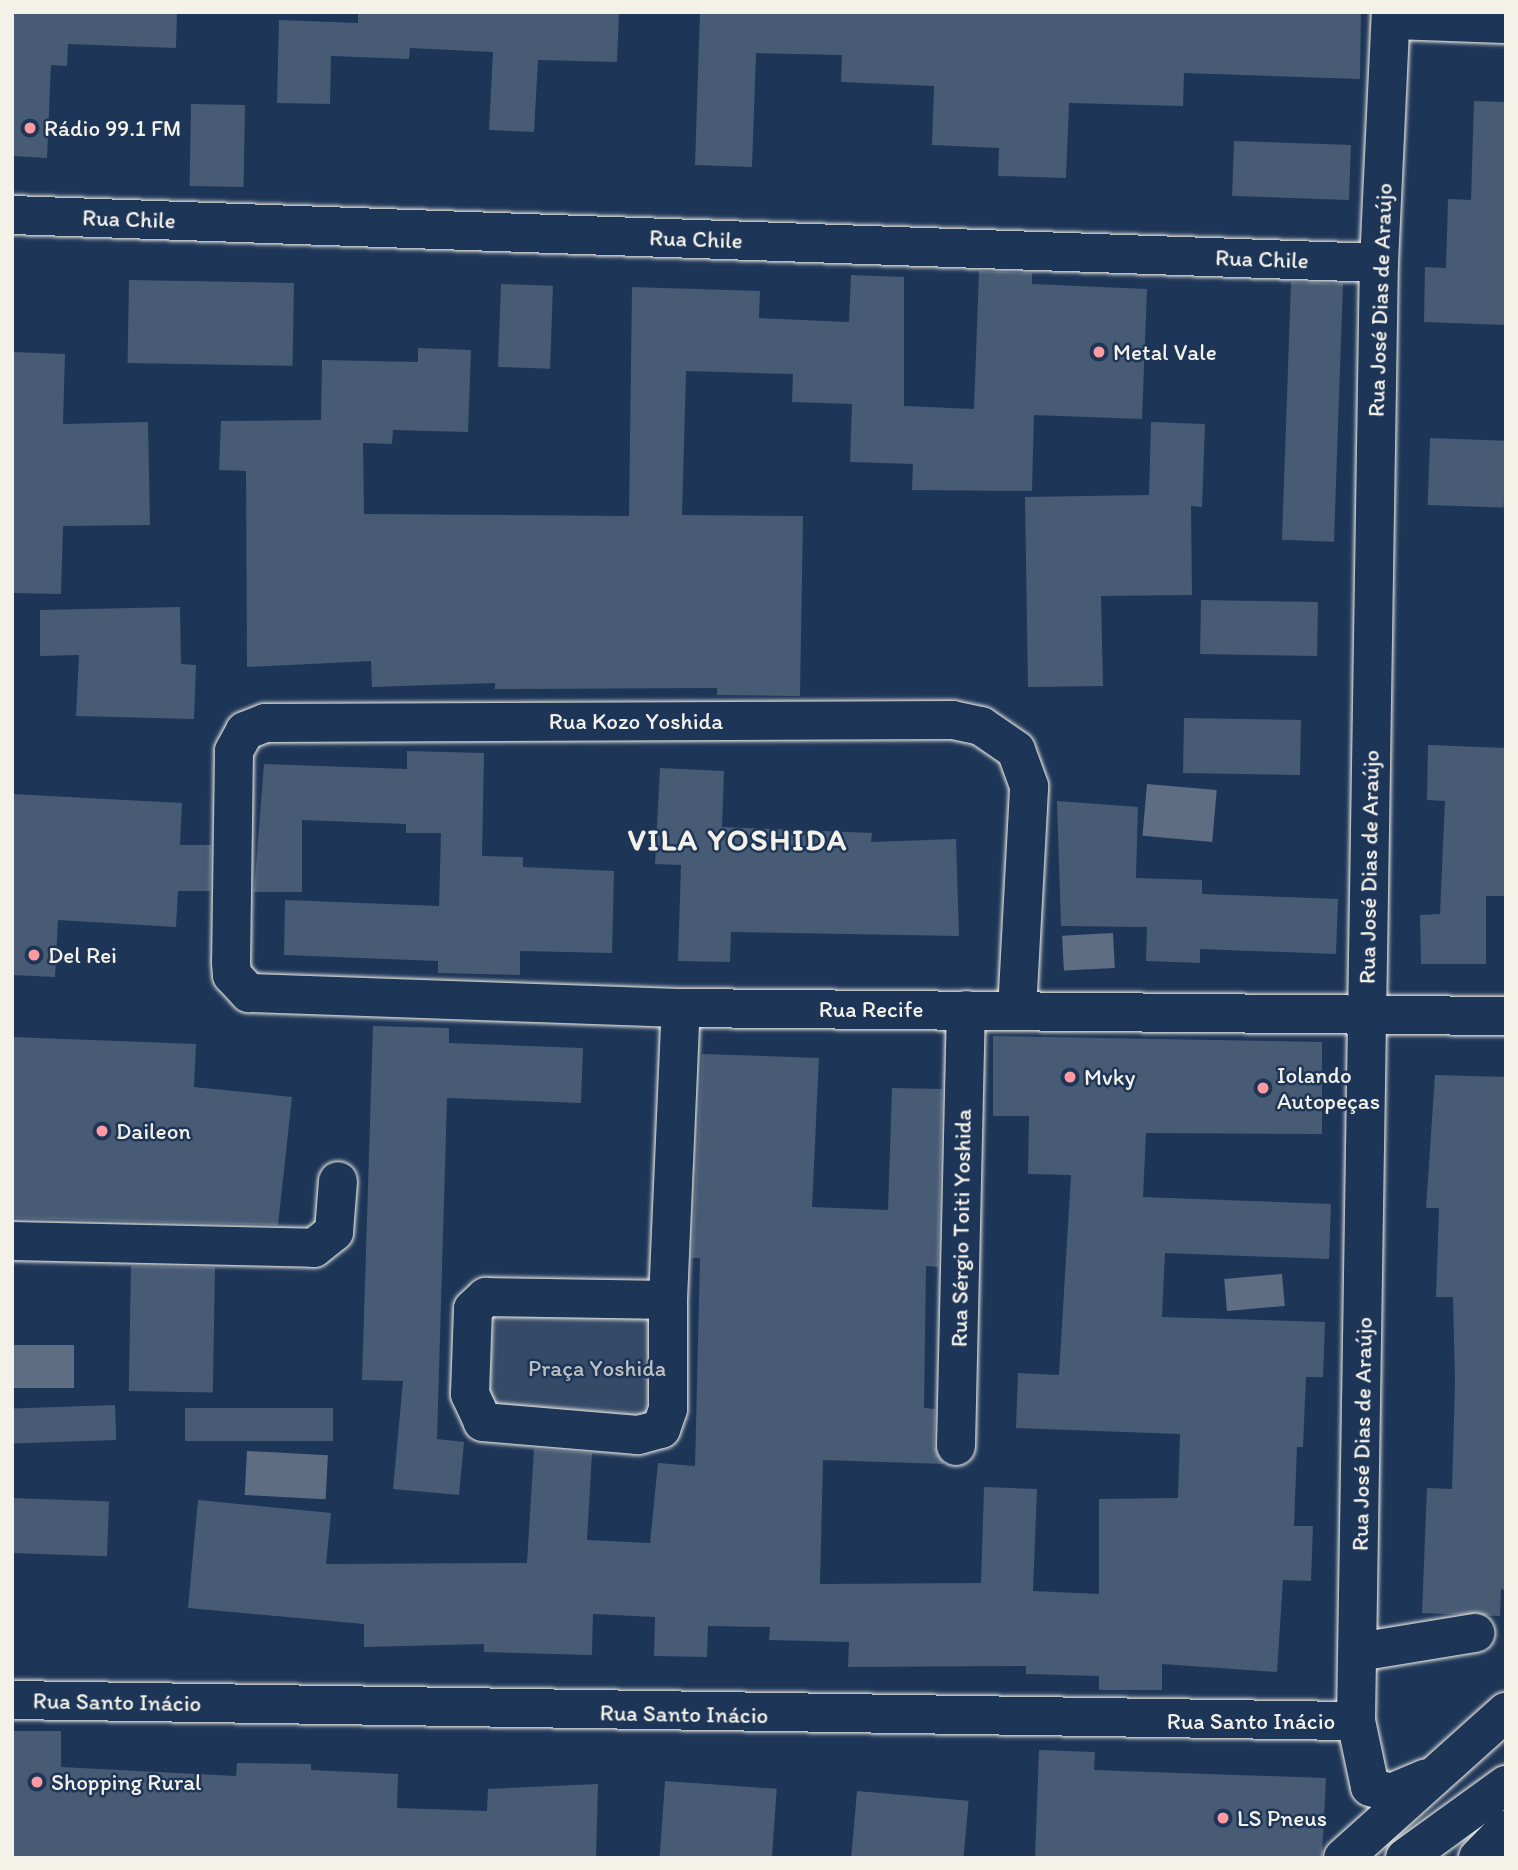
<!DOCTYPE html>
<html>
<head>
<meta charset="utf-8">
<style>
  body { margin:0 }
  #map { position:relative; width:1518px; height:1870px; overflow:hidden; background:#1d3557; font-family:Itim,sans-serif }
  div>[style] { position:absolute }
  .green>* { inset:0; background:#354a67 }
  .water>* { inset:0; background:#5e6d82; transform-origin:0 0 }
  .building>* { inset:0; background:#485b74; transform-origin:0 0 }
  .roads { filter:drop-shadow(0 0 2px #f4f1e8) drop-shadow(0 0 2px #f4f1e8) }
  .minor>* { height:38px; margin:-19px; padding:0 19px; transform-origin:19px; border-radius:19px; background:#1d3557 }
  .major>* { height:38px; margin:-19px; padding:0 19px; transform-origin:19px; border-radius:19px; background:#1d3557 }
  .highway>* { height:38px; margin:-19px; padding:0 19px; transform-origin:19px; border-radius:19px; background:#1d3557 }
  .dots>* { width:19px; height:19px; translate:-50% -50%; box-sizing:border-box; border:4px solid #1d3557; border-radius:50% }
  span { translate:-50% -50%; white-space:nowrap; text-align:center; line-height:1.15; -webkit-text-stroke:5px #1d3557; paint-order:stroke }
  .poi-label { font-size:23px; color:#f4f1e8 }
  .left { translate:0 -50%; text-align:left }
  .street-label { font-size:23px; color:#f4f1e8 }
  .park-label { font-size:23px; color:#bbbfc1 }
  .district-label { font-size:30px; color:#f4f1e8; font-weight:700; letter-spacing:2px }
  .frame { position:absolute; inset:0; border:14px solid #f4f1e8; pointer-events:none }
</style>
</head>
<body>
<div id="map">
  <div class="green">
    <i style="clip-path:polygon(493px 1316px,656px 1317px,646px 1418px,514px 1418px,489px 1401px)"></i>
  </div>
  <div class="water">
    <i style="left:1147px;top:784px;width:70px;height:52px;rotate:5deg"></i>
    <i style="left:1113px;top:933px;width:35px;height:51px;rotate:87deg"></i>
    <i style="left:1282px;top:1274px;width:32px;height:58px;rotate:85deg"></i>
    <i style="left:74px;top:1345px;width:43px;height:62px;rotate:90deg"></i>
    <i style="left:247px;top:1451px;width:81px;height:44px;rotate:3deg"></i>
  </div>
  <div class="building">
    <i style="clip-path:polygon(12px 12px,177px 12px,176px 48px,68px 44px,67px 66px,51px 65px,47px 158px,12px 156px)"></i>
    <i style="clip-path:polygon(358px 12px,619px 12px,617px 62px,538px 60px,534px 132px,489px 130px,493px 52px,410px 48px,409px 59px,331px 56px,330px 104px,277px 103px,279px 20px,358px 23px)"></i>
    <i style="clip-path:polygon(700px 12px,1361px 12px,1360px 79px,1184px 73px,1183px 106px,1069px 103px,1066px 178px,998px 176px,999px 148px,932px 145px,934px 86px,841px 82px,842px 55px,756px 53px,752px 167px,695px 165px)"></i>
    <i style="clip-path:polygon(1474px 101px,1506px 102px,1506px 325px,1424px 322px,1425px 267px,1446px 268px,1448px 199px,1471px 200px)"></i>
    <i style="left:191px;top:104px;width:54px;height:82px;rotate:1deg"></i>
    <i style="left:1234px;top:141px;width:117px;height:55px;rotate:2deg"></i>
    <i style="clip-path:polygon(979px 271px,1032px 273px,1032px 284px,1147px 289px,1142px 419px,1034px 415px,1032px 491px,912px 490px,913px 464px,850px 462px,852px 404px,792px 402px,793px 374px,686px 371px,682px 515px,803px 516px,800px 696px,717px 695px,717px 688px,495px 689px,495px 683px,372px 687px,371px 661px,247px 667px,246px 471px,219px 470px,221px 421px,321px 420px,322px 360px,418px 362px,418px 348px,471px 350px,468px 432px,393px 430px,392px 444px,363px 443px,364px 514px,629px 516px,632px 287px,760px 291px,759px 318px,849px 322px,851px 275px,904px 277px,904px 406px,974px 409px)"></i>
    <i style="left:129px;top:280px;width:165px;height:83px;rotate:1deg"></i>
    <i style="left:1291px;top:282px;width:52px;height:258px;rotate:2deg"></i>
    <i style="left:501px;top:284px;width:52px;height:83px;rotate:2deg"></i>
    <i style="clip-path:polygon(12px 352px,65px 354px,63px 424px,148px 422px,150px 525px,63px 526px,61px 594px,12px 593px)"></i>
    <i style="clip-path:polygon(1151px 422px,1205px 424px,1202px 507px,1191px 506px,1192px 595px,1101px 596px,1103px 686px,1028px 687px,1025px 497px,1149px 495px)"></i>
    <i style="left:1430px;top:438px;width:76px;height:67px;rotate:2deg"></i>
    <i style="left:1201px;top:600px;width:117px;height:54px;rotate:1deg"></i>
    <i style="clip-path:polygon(180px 607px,181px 664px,196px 665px,194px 719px,76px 716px,79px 655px,40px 656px,40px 610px)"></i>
    <i style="left:1184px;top:718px;width:117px;height:55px;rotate:1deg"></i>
    <i style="clip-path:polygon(1428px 745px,1506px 748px,1506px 896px,1486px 896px,1486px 964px,1421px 964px,1420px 915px,1440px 914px,1445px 801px,1427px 800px)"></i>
    <i style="clip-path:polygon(407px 751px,484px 753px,482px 856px,523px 857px,523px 867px,614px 871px,612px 953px,520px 951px,520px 975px,438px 973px,438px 961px,284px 955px,285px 900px,439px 906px,441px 833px,406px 833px,406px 824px,302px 820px,302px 892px,254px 892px,264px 764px,407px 769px)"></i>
    <i style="clip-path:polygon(660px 768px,724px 771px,722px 827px,872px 833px,871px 842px,956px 839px,959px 936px,731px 932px,730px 962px,678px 961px,681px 865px,655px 864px)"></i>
    <i style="clip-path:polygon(12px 794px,182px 803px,180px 845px,211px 845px,210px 891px,178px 891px,176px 927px,58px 920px,55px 977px,12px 975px)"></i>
    <i style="clip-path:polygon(1057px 801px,1138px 807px,1136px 878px,1202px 880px,1202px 894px,1338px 899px,1336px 954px,1200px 949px,1200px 963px,1146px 961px,1147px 927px,1061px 926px)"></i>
    <i style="clip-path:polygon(373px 1026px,449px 1028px,449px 1043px,583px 1048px,581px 1103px,447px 1098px,437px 1439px,464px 1442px,459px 1495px,393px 1489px,403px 1381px,362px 1380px)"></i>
    <i style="clip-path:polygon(993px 1036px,1322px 1042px,1322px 1134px,1146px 1133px,1143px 1197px,1331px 1204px,1329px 1259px,1165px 1253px,1162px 1317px,1325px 1322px,1323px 1377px,1306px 1377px,1303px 1447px,1297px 1447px,1294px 1526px,1313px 1526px,1311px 1581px,1283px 1580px,1277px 1672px,1162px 1664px,1162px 1690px,1099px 1690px,1099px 1676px,1026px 1674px,1026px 1666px,848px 1667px,849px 1642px,769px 1640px,770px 1627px,708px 1626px,707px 1657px,654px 1656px,655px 1617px,593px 1614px,592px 1655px,484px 1652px,484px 1644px,364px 1647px,364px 1624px,188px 1608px,198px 1500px,331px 1513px,326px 1564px,527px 1563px,534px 1449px,592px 1453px,587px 1540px,650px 1543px,658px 1463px,695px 1466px,700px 1258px,692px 1258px,702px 1054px,819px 1058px,812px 1207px,888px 1210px,892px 1088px,942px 1089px,938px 1267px,926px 1266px,924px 1408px,935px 1409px,934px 1446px,944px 1464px,823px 1460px,820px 1584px,981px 1583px,984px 1487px,1037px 1489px,1033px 1591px,1099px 1594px,1099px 1499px,1178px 1498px,1180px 1434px,1016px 1428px,1018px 1373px,1059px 1375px,1071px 1175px,1028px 1174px,1029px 1116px,993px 1116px)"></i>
    <i style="clip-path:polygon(12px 1037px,196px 1044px,194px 1087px,292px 1097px,278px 1225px,12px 1218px)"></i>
    <i style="clip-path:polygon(1435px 1075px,1506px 1077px,1506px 1592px,1501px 1588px,1500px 1616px,1422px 1613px,1427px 1488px,1452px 1489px,1455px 1381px,1453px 1297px,1436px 1297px,1439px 1208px,1426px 1208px)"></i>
    <i style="left:131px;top:1266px;width:84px;height:125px;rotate:1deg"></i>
    <i style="left:115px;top:1405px;width:35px;height:103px;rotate:88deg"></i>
    <i style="left:185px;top:1408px;width:148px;height:33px"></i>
    <i style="left:12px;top:1498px;width:97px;height:55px;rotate:2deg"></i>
    <i style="clip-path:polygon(12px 1731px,61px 1731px,61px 1767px,236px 1776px,237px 1763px,311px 1764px,311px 1770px,398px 1774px,397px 1808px,487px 1811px,488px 1789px,598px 1784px,596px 1858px,12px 1858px)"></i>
    <i style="clip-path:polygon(1039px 1750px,1095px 1752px,1094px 1770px,1326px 1778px,1322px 1858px,1035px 1858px)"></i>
    <i style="left:665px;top:1781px;width:112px;height:77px;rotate:4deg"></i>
    <i style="left:857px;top:1791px;width:112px;height:67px;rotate:5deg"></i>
  </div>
  <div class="roads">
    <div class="minor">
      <i style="left:1392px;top:20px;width:114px;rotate:2deg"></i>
      <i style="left:12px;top:215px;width:1368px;rotate:2.01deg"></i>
      <i style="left:1017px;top:1011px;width:225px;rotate:-86.9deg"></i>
      <i style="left:1029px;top:786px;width:38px;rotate:-110deg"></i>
      <i style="left:1016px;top:750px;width:42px;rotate:-145.6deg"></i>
      <i style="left:981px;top:726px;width:29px;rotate:-168deg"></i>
      <i style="left:953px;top:720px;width:688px;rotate:179.75deg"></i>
      <i style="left:265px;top:723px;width:22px;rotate:158deg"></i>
      <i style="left:245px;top:731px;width:23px;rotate:119deg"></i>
      <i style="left:234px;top:751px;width:211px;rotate:90.8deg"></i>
      <i style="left:231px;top:962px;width:13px;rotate:86deg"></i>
      <i style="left:232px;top:975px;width:25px;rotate:47deg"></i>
      <i style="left:249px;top:993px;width:432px;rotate:2deg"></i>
      <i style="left:681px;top:1008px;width:825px;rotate:0.56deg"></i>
      <i style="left:12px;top:1241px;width:302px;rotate:1.3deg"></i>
      <i style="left:314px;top:1248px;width:26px;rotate:-39deg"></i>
      <i style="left:334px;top:1232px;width:51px;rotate:-85.5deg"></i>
      <i style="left:486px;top:1297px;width:182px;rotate:0.9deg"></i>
      <i style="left:668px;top:1300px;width:109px;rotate:90deg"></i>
      <i style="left:668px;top:1409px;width:21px;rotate:109deg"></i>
      <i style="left:661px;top:1429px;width:24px;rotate:165deg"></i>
      <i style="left:638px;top:1435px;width:156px;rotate:-175.2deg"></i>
      <i style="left:483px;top:1422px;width:31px;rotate:-115deg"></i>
      <i style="left:470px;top:1394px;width:85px;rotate:-88deg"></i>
      <i style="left:473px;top:1309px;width:18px;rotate:-43deg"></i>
      <i style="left:668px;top:1300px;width:292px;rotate:-87.5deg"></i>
      <i style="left:956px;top:1446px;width:436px;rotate:-88.7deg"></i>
      <i style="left:1359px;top:1652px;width:118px;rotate:-9.3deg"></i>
      <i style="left:12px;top:1700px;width:1344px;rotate:0.9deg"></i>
      <i style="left:1356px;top:1721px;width:1458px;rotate:-89.1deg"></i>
      <i style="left:1379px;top:263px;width:251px;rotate:-87.3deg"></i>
    </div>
    <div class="major">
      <i style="left:1356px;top:1721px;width:67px;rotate:78deg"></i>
      <i style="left:1370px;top:1787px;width:22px;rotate:16deg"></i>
      <i style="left:1391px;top:1793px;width:38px;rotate:-23deg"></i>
      <i style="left:1343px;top:1858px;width:219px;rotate:-41.9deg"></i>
    </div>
    <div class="highway">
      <i style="left:1405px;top:1858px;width:125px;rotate:-35.9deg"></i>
      <i style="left:1478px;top:1858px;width:40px;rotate:-46deg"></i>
    </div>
  </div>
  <div class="dots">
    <i style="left:30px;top:128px;background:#ff9aa2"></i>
    <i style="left:1099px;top:352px;background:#ff9aa2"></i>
    <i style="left:34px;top:955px;background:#ff9aa2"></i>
    <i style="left:1070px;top:1077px;background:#ff9aa2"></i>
    <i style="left:1263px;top:1088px;background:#ff9aa2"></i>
    <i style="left:102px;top:1131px;background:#ff9aa2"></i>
    <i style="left:37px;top:1782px;background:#ff9aa2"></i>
    <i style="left:1223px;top:1818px;background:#ff9aa2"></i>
  </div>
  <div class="poi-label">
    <span class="left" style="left:44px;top:128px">Rádio 99.1 FM</span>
    <span class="left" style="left:1113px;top:352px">Metal Vale</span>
    <span class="left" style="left:48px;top:955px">Del Rei</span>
    <span class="left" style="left:1277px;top:1088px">Iolando<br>Autopeças</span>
    <span class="left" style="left:1084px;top:1077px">Mvky</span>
    <span class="left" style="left:116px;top:1131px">Daileon</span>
    <span class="left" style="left:51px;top:1782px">Shopping Rural</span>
    <span class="left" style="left:1237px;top:1818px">LS Pneus</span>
  </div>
  <div class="street-label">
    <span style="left:129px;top:219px;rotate:2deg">Rua Chile</span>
    <span style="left:696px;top:239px;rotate:2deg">Rua Chile</span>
    <span style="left:1262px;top:259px;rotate:2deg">Rua Chile</span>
    <span style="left:1380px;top:300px;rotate:-88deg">Rua José Dias de Araújo</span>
    <span style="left:636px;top:721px">Rua Kozo Yoshida</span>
    <span style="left:1369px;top:867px;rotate:-89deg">Rua José Dias de Araújo</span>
    <span style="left:871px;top:1009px">Rua Recife</span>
    <span style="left:961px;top:1228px;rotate:-89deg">Rua Sérgio Toiti Yoshida</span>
    <span style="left:1362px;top:1434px;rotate:-89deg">Rua José Dias de Araújo</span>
    <span style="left:117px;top:1702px;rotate:1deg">Rua Santo Inácio</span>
    <span style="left:684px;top:1714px;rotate:1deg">Rua Santo Inácio</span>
    <span style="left:1251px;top:1721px">Rua Santo Inácio</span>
  </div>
  <div class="park-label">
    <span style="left:597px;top:1368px">Praça Yoshida</span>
  </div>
  <div class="district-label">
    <span style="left:738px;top:840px">VILA YOSHIDA</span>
  </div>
  <div class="frame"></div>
</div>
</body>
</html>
